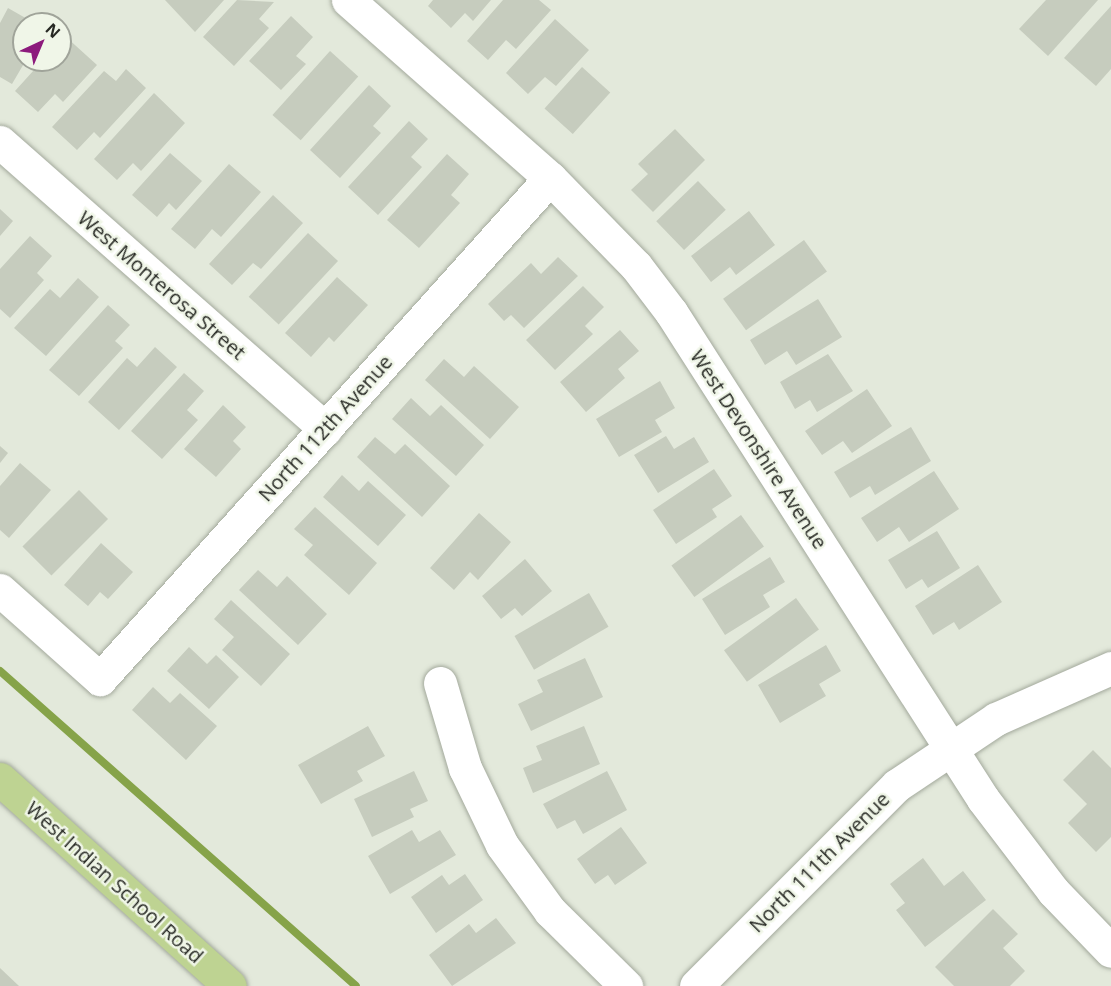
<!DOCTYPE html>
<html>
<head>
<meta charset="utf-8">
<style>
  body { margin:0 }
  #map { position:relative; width:1111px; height:986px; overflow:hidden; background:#e3e9db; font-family:"Open Sans",sans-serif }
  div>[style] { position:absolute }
  .stream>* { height:8px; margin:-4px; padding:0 4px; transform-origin:4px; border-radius:4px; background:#86a349 }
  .building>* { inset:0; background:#c6ccbe; transform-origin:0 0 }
  .roads { filter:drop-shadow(0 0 2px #a3a99c) drop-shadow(0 0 2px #a3a99c) }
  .minor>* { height:33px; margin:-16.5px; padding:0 16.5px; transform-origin:16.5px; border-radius:16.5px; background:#fff }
  .major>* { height:33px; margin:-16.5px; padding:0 16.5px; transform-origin:16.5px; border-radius:16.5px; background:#bed392 }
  span { translate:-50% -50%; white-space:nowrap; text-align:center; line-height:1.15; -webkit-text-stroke:5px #f0f6e8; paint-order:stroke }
  .street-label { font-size:20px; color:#272924 }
  .north { position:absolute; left:12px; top:12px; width:60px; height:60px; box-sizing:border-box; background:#f0f6e8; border:2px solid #a0a49a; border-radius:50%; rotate:44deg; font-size:16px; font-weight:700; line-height:24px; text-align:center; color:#272924 }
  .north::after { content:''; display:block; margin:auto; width:21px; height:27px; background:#8c1a7c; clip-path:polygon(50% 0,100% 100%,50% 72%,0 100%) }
</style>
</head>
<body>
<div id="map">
  <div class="stream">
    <i style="left:0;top:671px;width:475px;rotate:41.5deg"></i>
  </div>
  <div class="building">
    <i style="clip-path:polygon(165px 0,224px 0,195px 32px)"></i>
    <i style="clip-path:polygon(237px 0,274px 2px,259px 19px,269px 28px,234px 66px,203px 37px)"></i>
    <i style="clip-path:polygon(433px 0,491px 0,473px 21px,465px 13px,451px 28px,428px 6px)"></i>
    <i style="clip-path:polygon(503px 0,539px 0,551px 10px,516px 49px,506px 40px,488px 60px,467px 41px)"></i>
    <i style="clip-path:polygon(1046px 0,1098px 0,1048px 56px,1019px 29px)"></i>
    <i style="clip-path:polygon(1111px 6px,1111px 69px,1096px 86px,1064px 58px)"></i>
    <i style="clip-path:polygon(8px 8px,36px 24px,24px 24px,26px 60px,12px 84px,0 77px,0 23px)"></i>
    <i style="clip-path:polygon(291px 16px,313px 37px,296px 56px,306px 64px,281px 90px,249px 61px)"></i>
    <i style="clip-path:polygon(555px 19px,589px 50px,556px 86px,545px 77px,528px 94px,506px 73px)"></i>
    <i style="clip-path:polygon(65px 36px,97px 65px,63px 102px,55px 94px,38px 112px,15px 91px,43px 60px,60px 60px)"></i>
    <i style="left:330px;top:51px;width:38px;height:86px;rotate:42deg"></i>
    <i style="left:582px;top:67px;width:38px;height:56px;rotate:42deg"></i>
    <i style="clip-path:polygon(126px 69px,146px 88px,100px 138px,94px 132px,77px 150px,52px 127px,104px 71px,116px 81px)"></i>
    <i style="clip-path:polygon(369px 85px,391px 106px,373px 126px,381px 133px,340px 178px,310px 150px)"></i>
    <i style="clip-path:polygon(154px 93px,185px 123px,141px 171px,133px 163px,117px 180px,94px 159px)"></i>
    <i style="clip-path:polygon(409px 121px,428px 139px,411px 157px,422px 167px,378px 215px,348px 187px)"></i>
    <i style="clip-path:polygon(675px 129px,705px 160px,653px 212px,631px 190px,648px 174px,638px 164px)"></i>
    <i style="clip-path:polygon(170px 153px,202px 181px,176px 210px,169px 203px,157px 217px,132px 195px)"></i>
    <i style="clip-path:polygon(447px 154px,469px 174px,451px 195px,460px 203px,419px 248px,387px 220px)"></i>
    <i style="clip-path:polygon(229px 164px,261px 192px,221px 237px,212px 229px,195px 249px,171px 229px)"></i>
    <i style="left:698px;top:181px;width:40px;height:58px;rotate:46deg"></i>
    <i style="clip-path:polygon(273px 195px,303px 223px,261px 269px,253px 263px,232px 285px,209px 264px)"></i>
    <i style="clip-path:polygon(0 209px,13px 221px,0 236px)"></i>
    <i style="clip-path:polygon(749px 211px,775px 245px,736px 275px,730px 267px,711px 282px,691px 256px)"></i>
    <i style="left:308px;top:233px;width:41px;height:87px;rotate:43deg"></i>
    <i style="clip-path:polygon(30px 236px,52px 256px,37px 273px,44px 280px,10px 318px,0 309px,0 269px)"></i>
    <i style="left:804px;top:240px;width:39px;height:100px;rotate:54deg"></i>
    <i style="clip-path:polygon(558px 257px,578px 276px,524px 328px,511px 315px,504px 321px,488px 304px,531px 263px,541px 274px)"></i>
    <i style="clip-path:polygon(337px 277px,368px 305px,334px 342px,329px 337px,311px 357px,285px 333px)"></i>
    <i style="clip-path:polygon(78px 278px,99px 297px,46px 356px,14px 328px,50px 289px,60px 298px)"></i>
    <i style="clip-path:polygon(583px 286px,604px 307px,585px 326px,593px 334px,555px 370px,526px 340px)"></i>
    <i style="clip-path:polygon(818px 299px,842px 337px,796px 365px,787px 351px,765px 365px,750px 340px)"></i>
    <i style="clip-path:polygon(108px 305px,130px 325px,115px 341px,123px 348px,79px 396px,49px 370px)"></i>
    <i style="clip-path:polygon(620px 330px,639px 351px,618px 369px,625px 378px,586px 412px,560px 382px)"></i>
    <i style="clip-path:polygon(155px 347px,177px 367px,119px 430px,88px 402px,127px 358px,137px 367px)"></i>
    <i style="clip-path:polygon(828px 354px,853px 391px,817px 412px,810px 400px,795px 409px,780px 382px)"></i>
    <i style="clip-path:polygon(444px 359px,464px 377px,474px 366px,519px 407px,490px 439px,425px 380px)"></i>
    <i style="clip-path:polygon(184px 373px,204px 391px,187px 410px,198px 420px,162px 459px,131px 431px)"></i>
    <i style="clip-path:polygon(660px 381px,675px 408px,655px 420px,662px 432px,619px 457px,596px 419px)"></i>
    <i style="clip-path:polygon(867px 389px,892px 426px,852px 453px,843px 441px,822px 455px,805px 431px)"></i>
    <i style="clip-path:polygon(411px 398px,430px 416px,441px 405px,484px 445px,456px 476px,392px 419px)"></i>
    <i style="clip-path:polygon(223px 405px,246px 427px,233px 441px,241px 449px,216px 477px,184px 449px)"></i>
    <i style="clip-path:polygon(911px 427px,931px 461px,875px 495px,870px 486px,850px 498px,834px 472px)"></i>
    <i style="clip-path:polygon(666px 436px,674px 449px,694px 437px,709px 462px,658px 493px,634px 455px)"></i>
    <i style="clip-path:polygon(375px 437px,395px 454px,405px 444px,450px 486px,422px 517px,357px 457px)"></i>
    <i style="clip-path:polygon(0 446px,8px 453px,0 463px)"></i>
    <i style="clip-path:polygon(20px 463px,51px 490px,9px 538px,0 530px,0 486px)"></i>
    <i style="clip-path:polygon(714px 469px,732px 496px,712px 509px,717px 517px,676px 544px,653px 510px)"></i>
    <i style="clip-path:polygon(934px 471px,959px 509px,909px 542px,899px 527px,877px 542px,861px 518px)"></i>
    <i style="clip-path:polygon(342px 475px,359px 491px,368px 481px,406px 515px,378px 546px,323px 497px)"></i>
    <i style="left:79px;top:490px;width:41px;height:80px;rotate:45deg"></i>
    <i style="clip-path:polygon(315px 507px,377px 563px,349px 595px,304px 555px,313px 545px,294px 529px)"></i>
    <i style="clip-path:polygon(479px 513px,511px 542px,478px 580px,470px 572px,454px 590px,430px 568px)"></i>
    <i style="left:741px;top:515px;width:39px;height:86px;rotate:54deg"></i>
    <i style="clip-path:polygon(937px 531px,960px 568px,928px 588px,922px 579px,906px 589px,888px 560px)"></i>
    <i style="clip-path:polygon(101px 543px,133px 572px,108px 599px,100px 592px,88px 606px,64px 585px)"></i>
    <i style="clip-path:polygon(770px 557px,785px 582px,763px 595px,770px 607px,725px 635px,702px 599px)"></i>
    <i style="clip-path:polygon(525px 559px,552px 591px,522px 616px,515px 608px,501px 619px,482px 596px)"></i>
    <i style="clip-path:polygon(978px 565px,1002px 602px,959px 630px,954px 622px,933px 635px,915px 606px)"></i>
    <i style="clip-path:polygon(258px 570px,277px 587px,287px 576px,327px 614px,298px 645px,239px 590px)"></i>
    <i style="left:589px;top:593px;width:39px;height:86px;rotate:60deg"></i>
    <i style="left:796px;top:598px;width:39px;height:89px;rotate:54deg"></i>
    <i style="clip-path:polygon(231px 600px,290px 654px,261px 686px,222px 650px,234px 637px,214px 619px)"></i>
    <i style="clip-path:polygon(826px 645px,841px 671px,819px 684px,826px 696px,780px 723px,758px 685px)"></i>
    <i style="clip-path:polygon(189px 647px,207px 664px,216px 655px,239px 677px,209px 709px,167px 671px)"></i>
    <i style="clip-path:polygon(585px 658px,603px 697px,531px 731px,518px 704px,543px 692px,537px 680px)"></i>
    <i style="clip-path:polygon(153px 687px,170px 703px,180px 693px,217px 726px,186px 760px,132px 710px)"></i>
    <i style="clip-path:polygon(368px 726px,385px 756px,357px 771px,363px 781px,321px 804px,298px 765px)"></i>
    <i style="clip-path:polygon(584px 726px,600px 764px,533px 793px,523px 768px,542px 760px,536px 746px)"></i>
    <i style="clip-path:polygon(1093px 750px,1111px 768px,1111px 837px,1096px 852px,1068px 823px,1087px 804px,1063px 780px)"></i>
    <i style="clip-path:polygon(414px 771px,428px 801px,410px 809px,414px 817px,372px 837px,354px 799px)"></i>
    <i style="clip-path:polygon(607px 771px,627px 810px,583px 834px,575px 820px,557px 829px,543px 804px)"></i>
    <i style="clip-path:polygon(621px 827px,647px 863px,615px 885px,608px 875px,595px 884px,577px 859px)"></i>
    <i style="clip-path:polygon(412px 830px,419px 842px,440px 830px,456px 855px,390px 894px,368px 856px)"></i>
    <i style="clip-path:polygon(923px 858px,944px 886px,963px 871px,986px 900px,925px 947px,896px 910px,905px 903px,890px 884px)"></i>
    <i style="clip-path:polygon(465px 874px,483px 900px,436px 933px,411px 897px,442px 875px,449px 885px)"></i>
    <i style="clip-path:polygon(993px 909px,1018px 934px,1003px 948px,1025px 971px,1010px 986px,954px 986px,935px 967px)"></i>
    <i style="clip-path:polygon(496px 918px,516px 943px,452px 986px,429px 955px,469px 924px,476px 933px)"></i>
    <i style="clip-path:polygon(0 968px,19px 986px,0 986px)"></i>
  </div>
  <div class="roads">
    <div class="minor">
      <i style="left:348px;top:0;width:269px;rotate:41.4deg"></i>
      <i style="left:550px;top:178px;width:123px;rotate:45.7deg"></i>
      <i style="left:636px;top:266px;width:58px;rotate:52.7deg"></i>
      <i style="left:671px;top:312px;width:578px;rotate:57.35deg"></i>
      <i style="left:983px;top:799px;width:116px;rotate:52.7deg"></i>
      <i style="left:1053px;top:891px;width:83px;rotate:46deg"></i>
      <i style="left:0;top:142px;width:434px;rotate:41.4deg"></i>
      <i style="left:0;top:590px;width:134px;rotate:41.7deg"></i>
      <i style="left:100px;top:679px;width:673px;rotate:-48.07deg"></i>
      <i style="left:440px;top:683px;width:89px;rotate:73.6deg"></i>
      <i style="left:465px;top:768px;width:85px;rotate:64.3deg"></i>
      <i style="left:502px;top:845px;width:82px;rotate:54deg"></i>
      <i style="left:550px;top:911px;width:107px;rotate:44.6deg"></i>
      <i style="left:696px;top:986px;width:284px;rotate:-45deg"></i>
      <i style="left:897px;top:785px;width:119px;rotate:-33.7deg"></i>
      <i style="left:996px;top:719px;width:126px;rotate:-23.9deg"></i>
    </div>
    <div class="major">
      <i style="left:0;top:779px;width:309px;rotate:42deg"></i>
    </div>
  </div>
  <div class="street-label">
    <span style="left:162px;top:285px;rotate:41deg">West Monterosa Street</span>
    <span style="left:325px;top:428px;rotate:-48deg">North 112th Avenue</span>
    <span style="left:759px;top:449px;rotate:57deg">West Devonshire Avenue</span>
    <span style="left:819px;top:862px;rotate:-45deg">North 111th Avenue</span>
    <span style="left:115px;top:882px;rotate:42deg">West Indian School Road</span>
  </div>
  <div class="north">N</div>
</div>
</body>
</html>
